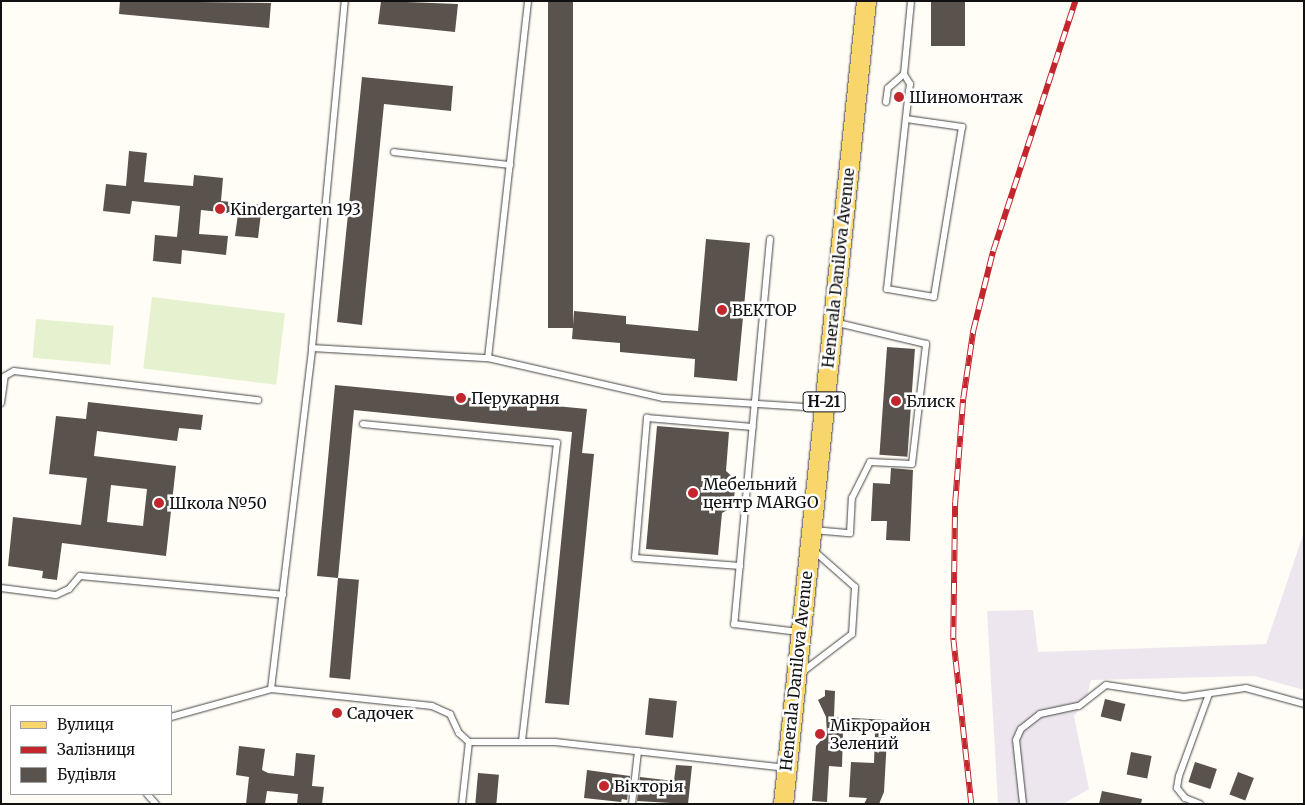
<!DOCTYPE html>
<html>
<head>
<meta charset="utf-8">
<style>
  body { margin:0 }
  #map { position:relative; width:1305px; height:805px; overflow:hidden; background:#fffdf5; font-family:Merriweather,serif }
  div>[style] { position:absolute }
  .industrial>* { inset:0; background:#eee6ef }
  .pitch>* { inset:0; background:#e6f2cf; transform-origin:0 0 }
  .building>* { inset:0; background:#5a524d; transform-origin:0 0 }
  .roads { filter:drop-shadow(0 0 1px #444) drop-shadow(0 0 1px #444) }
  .service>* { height:6px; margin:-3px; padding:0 3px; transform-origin:3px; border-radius:3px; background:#fff }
  .primary>* { height:19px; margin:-9.5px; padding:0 9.5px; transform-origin:9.5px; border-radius:9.5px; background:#f9d66b }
  .rail>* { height:5.5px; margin-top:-2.75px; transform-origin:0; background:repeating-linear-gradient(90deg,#fff 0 11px,#c4262e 0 22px); box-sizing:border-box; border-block:1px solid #c4262e }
  .dots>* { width:14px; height:14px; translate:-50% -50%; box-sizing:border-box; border:2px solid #fff; border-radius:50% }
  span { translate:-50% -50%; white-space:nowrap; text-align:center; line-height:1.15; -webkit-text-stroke:5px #fff; paint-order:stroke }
  .shield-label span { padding:1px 4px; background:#fff; border:1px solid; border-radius:4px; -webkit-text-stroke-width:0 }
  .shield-label { font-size:15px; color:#111; font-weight:700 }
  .poi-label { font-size:16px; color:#111 }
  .left { translate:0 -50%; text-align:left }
  .street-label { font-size:16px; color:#111 }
  .frame { position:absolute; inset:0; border:2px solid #111; pointer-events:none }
  .legend { position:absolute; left:10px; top:705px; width:162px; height:90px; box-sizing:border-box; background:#fff; border:1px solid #a0a0a0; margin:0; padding:6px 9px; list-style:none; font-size:15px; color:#111 }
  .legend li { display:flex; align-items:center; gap:10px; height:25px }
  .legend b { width:25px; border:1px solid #a0a0a0 }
</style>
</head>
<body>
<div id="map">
  <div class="industrial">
    <i style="clip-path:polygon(1304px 532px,1304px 690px,1254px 676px,1091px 680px,1086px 701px,1074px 716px,1089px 789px,1063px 804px,998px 804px,987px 611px,1033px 610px,1038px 652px,1266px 644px)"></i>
  </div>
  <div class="pitch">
    <i style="left:152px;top:297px;width:134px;height:72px;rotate:7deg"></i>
    <i style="left:36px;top:319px;width:78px;height:39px;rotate:5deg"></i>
  </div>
  <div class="building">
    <i style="clip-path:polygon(120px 1px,271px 3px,269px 28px,119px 14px)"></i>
    <i style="clip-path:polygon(381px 1px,458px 4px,455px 32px,378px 24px)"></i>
    <i style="left:548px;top:1px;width:25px;height:327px"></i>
    <i style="left:931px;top:1px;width:34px;height:45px"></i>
    <i style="clip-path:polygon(362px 77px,453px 86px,451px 111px,384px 104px,362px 325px,337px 322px)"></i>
    <i style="clip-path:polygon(129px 151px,147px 153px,144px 182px,193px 186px,194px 175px,223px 178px,221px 201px,262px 205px,258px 238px,235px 236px,238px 214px,201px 210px,199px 234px,228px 236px,226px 255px,182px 250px,181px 264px,153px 261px,155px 235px,177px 237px,180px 206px,132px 201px,130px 214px,103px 211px,106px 184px,126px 186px)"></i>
    <i style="clip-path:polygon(706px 239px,750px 243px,737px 381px,694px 377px,695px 359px,620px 352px,620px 343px,572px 339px,574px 311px,626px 316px,626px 324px,698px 331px)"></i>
    <i style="left:887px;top:347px;width:28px;height:108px;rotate:4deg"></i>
    <i style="clip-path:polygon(335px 385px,587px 409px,582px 453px,594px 454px,569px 705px,545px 703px,572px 432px,354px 410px,338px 578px,317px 576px)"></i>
    <i style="clip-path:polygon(evenodd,88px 402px,203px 415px,201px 430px,179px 428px,177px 441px,97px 431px,94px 456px,176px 466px,166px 556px,62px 543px,57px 580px,42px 578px,43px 571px,8px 566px,13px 517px,81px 525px,87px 478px,49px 474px,56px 416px,86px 419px,88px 402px,111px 485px,147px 489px,143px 526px,107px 522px,111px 485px)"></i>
    <i style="clip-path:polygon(657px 426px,729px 432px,726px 471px,736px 480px,733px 507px,722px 513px,718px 555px,646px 549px)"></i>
    <i style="clip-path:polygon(891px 468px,913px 470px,910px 541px,886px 540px,887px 521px,871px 521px,873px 483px,890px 484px)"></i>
    <i style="left:338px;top:578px;width:21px;height:100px;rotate:5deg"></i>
    <i style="clip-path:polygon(825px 690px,835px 691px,834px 717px,888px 720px,884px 792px,879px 804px,864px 804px,867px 798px,849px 797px,851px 762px,874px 763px,875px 732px,843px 731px,842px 767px,829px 766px,827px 802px,812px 801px,816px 746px,827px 734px,826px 717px,818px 700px,825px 696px)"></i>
    <i style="left:649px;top:698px;width:28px;height:37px;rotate:6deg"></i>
    <i style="left:1105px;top:699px;width:21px;height:18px;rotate:14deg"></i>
    <i style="clip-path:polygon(239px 746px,265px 749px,262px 770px,268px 773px,294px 776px,296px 753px,315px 755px,312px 786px,324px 787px,322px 804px,297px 804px,298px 794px,267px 791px,265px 804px,246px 804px,249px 777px,236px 775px)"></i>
    <i style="left:1131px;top:752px;width:21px;height:23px;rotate:11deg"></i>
    <i style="left:1195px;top:762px;width:23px;height:21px;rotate:18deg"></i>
    <i style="clip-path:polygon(676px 765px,692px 766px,688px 804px,637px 801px,640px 777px,674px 781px)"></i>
    <i style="clip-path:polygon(587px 770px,630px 776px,627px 800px,622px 799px,621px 802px,584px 798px)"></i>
    <i style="left:1238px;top:772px;width:17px;height:24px;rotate:21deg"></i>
    <i style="left:478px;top:773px;width:21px;height:31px;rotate:5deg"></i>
    <i style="clip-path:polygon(1102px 791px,1142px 799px,1141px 804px,1099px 804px)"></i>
  </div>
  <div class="roads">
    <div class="service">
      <i style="left:886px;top:102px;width:14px;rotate:-82deg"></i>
      <i style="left:888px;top:88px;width:21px;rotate:-41deg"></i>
      <i style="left:906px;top:119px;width:57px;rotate:8.1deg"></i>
      <i style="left:962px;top:127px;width:172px;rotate:99.4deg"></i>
      <i style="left:934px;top:297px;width:48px;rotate:-170.3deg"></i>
      <i style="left:887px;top:289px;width:199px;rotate:-83.7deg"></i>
      <i style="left:909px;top:91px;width:7px;rotate:-82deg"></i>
      <i style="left:910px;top:84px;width:12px;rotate:-121deg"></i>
      <i style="left:904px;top:74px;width:73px;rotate:-84.5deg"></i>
      <i style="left:394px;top:152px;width:117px;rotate:6.4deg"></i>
      <i style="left:770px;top:239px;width:387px;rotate:95.3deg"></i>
      <i style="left:734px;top:624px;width:65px;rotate:7deg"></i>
      <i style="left:312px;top:348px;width:349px;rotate:-84.6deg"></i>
      <i style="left:488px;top:358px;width:359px;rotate:-83.6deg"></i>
      <i style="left:1px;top:403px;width:27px;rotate:-82deg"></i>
      <i style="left:5px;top:376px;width:10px;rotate:-29deg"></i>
      <i style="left:14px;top:371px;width:246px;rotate:6.8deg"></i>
      <i style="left:363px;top:424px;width:195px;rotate:5.6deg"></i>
      <i style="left:557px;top:443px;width:301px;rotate:96.7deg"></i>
      <i style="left:813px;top:530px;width:37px;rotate:5deg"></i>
      <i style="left:850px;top:533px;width:35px;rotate:-87deg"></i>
      <i style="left:852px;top:498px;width:40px;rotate:-63.4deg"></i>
      <i style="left:870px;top:462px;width:42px;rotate:2.7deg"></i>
      <i style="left:912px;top:464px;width:121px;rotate:-83.3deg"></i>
      <i style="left:926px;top:344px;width:95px;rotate:-166.6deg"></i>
      <i style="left:740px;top:566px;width:105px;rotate:-175.6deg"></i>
      <i style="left:635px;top:558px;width:141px;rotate:-85.1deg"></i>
      <i style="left:647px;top:418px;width:106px;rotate:4.9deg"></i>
      <i style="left:1px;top:588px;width:55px;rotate:7.3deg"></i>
      <i style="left:56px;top:595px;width:14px;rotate:-25deg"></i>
      <i style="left:69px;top:589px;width:17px;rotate:-50deg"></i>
      <i style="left:80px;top:576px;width:204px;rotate:5.3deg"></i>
      <i style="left:801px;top:673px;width:64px;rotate:-37.4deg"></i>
      <i style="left:852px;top:634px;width:47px;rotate:-86.3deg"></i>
      <i style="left:855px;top:587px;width:56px;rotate:-138.6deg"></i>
      <i style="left:271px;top:689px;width:343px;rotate:-83.1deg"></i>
      <i style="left:312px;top:348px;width:176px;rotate:3.3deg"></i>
      <i style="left:488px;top:358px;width:180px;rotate:12.9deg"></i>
      <i style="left:663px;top:398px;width:159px;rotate:3.6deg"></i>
      <i style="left:171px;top:717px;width:104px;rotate:-15.6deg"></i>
      <i style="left:271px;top:689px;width:162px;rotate:6deg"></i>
      <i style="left:432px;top:706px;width:20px;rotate:24deg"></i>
      <i style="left:450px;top:714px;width:21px;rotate:65deg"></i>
      <i style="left:459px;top:733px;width:13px;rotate:42deg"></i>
      <i style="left:469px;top:742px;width:86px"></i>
      <i style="left:555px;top:742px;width:231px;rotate:6.4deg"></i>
      <i style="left:147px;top:794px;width:13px;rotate:48deg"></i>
      <i style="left:462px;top:804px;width:62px;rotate:-83.6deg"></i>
      <i style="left:632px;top:804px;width:53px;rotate:-83.5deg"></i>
      <i style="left:1023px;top:804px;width:64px;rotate:-96.2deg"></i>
      <i style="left:1016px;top:740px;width:12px;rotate:-66deg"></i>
      <i style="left:1021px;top:729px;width:24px;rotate:-38deg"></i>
      <i style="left:1040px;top:714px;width:40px;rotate:-12deg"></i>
      <i style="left:1079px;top:706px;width:34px;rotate:-38deg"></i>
      <i style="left:1106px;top:685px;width:79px;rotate:8.7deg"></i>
      <i style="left:1184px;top:697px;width:63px;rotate:-8.3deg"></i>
      <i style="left:1246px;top:688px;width:60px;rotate:15.4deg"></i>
      <i style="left:1200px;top:804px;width:16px;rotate:-158deg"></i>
      <i style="left:1185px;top:798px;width:13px;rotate:-129deg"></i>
      <i style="left:1177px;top:788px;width:12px;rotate:-81deg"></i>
      <i style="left:1179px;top:776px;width:87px;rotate:-69.9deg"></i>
    </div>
    <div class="primary">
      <i style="left:783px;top:804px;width:807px;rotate:-84.1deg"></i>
    </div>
  </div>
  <div class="rail">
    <i style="left:971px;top:804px;width:167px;rotate:-96.2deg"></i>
    <i style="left:953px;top:638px;width:136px;rotate:-89.2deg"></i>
    <i style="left:955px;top:502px;width:103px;rotate:-85.6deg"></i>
    <i style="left:963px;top:399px;width:69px;rotate:-81.6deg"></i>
    <i style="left:973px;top:331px;width:82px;rotate:-76deg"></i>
    <i style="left:993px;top:251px;width:263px;rotate:-71.8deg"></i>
  </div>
  <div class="dots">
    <i style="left:899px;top:97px;background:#c4262e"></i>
    <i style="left:220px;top:209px;background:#c4262e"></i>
    <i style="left:722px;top:310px;background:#c4262e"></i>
    <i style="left:461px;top:398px;background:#c4262e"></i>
    <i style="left:896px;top:401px;background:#c4262e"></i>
    <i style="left:693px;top:493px;background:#c4262e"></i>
    <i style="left:159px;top:503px;background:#c4262e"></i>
    <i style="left:337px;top:713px;background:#c4262e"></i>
    <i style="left:820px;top:734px;background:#c4262e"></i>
    <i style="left:604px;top:786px;background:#c4262e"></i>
  </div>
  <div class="shield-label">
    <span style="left:824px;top:402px">Н-21</span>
  </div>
  <div class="poi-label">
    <span class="left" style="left:909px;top:97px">Шиномонтаж</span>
    <span class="left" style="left:230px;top:209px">Kindergarten 193</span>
    <span class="left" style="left:732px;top:310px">ВЕКТОР</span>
    <span class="left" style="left:471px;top:398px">Перукарня</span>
    <span class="left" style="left:906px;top:401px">Блиск</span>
    <span class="left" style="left:703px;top:493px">Мебельний<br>центр MARGO</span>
    <span class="left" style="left:169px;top:503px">Школа №50</span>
    <span class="left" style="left:347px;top:713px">Садочек</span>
    <span class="left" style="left:830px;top:734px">Мікрорайон<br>Зелений</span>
    <span class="left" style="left:614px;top:786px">Вікторія</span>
  </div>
  <div class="street-label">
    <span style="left:838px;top:268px;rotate:-84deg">Henerala Danilova Avenue</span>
    <span style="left:796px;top:671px;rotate:-84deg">Henerala Danilova Avenue</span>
  </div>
  <div class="frame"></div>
  <ul class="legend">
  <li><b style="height:6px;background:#f9d66b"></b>Вулиця</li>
  <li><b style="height:6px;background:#c4262e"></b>Залізниця</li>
  <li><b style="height:14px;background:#5a524d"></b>Будівля</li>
  </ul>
</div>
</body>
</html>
